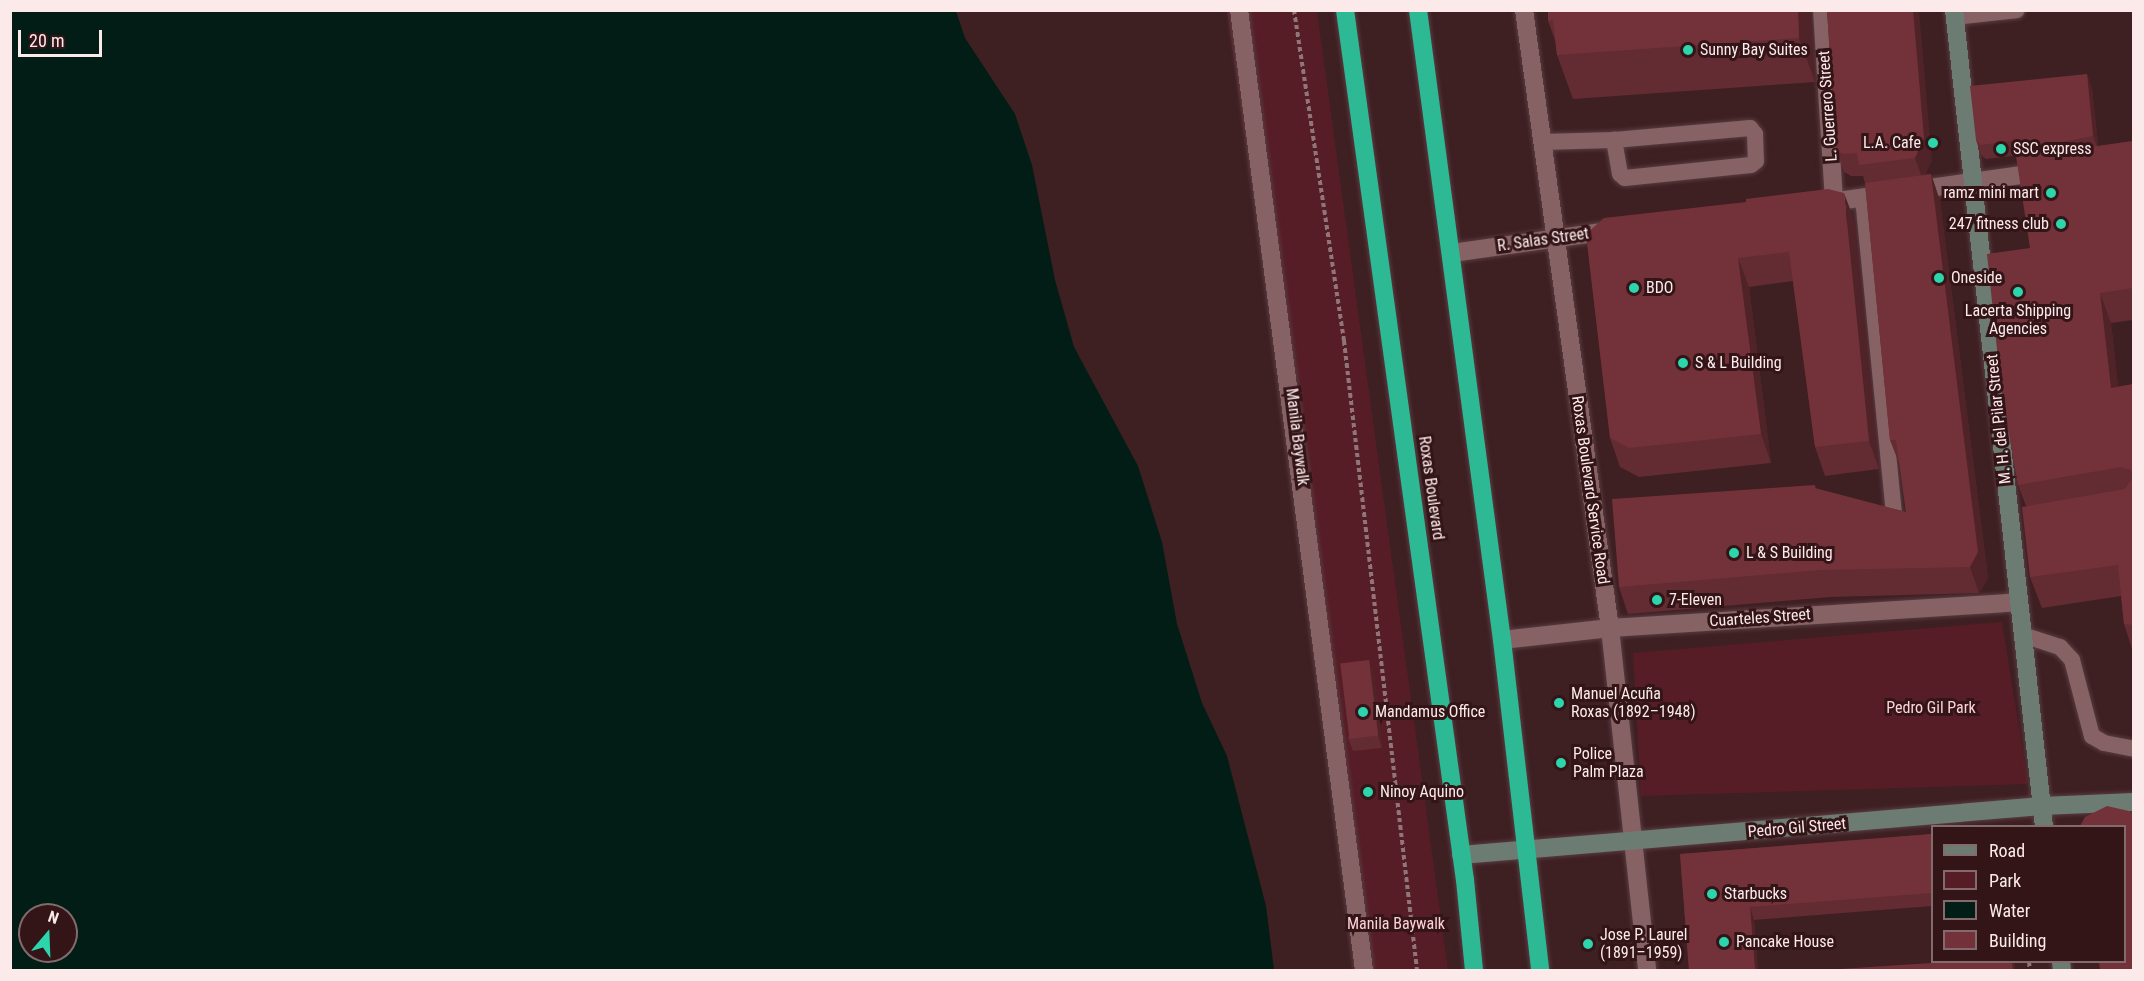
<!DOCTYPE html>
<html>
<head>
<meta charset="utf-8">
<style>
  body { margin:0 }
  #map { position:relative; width:2144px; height:981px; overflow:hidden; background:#3e1f22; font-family:"Roboto Condensed",sans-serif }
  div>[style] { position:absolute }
  .green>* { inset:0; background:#571d26 }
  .water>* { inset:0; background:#021d15 }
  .path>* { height:4px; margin-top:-2px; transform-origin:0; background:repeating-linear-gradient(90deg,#907679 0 4.5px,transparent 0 7.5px) }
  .roads { filter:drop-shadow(0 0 2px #583d41) drop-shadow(0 0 2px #583d41) }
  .lane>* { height:16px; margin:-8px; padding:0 8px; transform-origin:8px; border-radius:8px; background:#876264 }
  .street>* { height:18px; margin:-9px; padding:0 9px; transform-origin:9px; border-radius:9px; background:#876264 }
  .secondary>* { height:18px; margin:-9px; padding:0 9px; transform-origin:9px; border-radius:9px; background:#6c7c73 }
  .highway>* { height:18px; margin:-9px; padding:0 9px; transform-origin:9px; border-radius:9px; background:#2eb995 }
  .wall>* { inset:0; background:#632b32 }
  .shaded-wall>* { inset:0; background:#502329; transform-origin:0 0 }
  .building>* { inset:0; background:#73323a; transform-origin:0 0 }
  .dots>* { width:16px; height:16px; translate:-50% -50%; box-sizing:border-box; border:3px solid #331518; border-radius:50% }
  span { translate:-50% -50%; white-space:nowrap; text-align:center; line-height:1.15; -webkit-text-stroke:6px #331518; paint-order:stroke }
  .poi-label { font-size:16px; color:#fceaeb }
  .left { translate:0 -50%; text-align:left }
  .right { translate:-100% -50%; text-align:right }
  .street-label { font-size:16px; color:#fceaeb }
  .park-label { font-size:16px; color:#fdd2d4 }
  .frame { position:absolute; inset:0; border:12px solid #fceaeb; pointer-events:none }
  .legend { position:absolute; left:1931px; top:825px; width:195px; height:138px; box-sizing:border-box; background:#331518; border:2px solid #836a6c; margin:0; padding:8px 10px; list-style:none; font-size:18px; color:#fceaeb }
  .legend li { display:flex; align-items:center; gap:12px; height:30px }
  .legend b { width:30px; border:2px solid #836a6c }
  .north { position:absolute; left:18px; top:903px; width:60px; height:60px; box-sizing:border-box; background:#331518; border:2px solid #836a6c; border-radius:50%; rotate:19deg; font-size:16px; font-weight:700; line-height:24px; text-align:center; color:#fceaeb }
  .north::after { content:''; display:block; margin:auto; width:21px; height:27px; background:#2cd5ab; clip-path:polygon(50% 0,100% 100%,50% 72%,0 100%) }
  .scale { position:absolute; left:18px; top:30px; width:84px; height:27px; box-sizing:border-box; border:3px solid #fceaeb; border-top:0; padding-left:8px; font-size:18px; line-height:21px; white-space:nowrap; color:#fceaeb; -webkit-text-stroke:4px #331518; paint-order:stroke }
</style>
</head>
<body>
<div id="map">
  <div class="green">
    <i style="clip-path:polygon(1227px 11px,1317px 11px,1448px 970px,1355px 970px,1319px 661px)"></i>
    <i style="clip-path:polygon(2002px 622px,2028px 784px,1641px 796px,1633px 653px)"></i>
  </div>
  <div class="water">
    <i style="clip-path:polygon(evenodd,10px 11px,956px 11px,965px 38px,1015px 114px,1032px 165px,1055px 280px,1074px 347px,1138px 466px,1162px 542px,1177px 624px,1202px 703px,1227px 756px,1266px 906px,1274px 970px,11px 970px,10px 11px,30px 915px,66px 915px,66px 951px,30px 951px,30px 915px)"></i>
  </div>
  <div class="path">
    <i style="left:1294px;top:10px;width:335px;rotate:81.4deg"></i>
    <i style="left:1344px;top:341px;width:633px;rotate:83.38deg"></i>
    <i style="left:1575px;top:700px;width:21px;rotate:-3deg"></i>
    <i style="left:2029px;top:962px;width:8px;rotate:83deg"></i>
  </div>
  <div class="roads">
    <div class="lane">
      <i style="left:1955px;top:17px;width:62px;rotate:-6.4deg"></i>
      <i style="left:1542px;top:142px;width:72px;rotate:-1.6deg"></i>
      <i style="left:1614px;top:140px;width:137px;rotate:-5deg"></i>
      <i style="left:1750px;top:128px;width:8px;rotate:50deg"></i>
      <i style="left:1755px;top:134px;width:27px;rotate:88deg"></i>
      <i style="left:1756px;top:161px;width:6px;rotate:141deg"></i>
      <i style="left:1751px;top:165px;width:127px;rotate:174.1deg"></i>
      <i style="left:1625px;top:178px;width:6px;rotate:-141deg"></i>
      <i style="left:1620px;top:174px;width:35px;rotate:-100deg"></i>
      <i style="left:1863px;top:198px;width:317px;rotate:84.4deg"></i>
      <i style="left:2023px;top:635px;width:39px;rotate:18deg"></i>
      <i style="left:2060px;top:647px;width:18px;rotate:47deg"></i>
      <i style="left:2072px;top:660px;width:79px;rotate:75.3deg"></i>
      <i style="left:2092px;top:736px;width:14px;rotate:30deg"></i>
      <i style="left:2104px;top:743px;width:31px;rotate:11deg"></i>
    </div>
    <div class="street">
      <i style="left:1239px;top:10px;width:968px;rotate:82.58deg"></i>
      <i style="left:1524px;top:10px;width:624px;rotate:82.08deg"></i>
      <i style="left:1610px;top:628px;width:344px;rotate:83.8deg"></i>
      <i style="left:1822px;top:10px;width:192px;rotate:86.4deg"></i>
      <i style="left:1824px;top:203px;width:221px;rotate:-8.1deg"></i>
      <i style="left:1452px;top:253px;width:159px;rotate:-8deg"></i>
      <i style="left:1502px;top:640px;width:109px;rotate:-6.3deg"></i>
      <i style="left:1610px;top:628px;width:409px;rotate:-3.6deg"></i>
    </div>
    <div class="secondary">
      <i style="left:1954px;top:10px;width:821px;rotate:83.71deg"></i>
      <i style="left:1461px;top:855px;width:583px;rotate:-4.82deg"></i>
      <i style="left:2042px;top:806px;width:92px;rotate:-2.5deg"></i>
      <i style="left:2061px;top:962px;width:8px;rotate:83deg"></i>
    </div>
    <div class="highway">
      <i style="left:1345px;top:10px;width:878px;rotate:82.15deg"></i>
      <i style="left:1465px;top:880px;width:90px;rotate:84.3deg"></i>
      <i style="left:1418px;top:10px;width:636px;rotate:82.41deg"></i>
      <i style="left:1502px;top:640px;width:332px;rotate:83.4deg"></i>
    </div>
  </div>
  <div class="wall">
    <i style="clip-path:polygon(1548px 10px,1809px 10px,1811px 15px,1815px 82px,1573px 99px,1557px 55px,1555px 40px,1548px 21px)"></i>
    <i style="clip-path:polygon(1827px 10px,1932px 160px,1925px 175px,1931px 174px,1940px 201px,1988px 578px,1979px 593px,1831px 597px,1628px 614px,1619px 587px,1815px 485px,1816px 489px,1906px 512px,1900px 466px,1890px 440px,1865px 183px,1863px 176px,1851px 176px,1844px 172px,1836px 150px)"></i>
    <i style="clip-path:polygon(2087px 74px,2092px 89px,2098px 146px,2133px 141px,2133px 320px,2111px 323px,2118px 387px,2133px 384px,2133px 652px,2124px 624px,2121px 596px,2042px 608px,2030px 577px,2026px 506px,2018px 485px,2030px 248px,2021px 155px,1986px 159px,1981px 155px,1976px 140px)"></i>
    <i style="clip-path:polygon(1855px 222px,1879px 469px,1825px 476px,1815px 447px,1793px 281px,1749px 287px,1771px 463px,1639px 477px,1620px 467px,1610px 438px,1586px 234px)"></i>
    <i style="clip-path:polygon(1369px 660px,1374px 674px,1382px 748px,1353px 751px,1348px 738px)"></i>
    <i style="clip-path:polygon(1932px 834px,1932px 906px,1754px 920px,1758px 970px,1689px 970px,1680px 854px)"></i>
  </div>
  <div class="shaded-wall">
    <i style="clip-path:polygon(1798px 10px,1809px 10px,1811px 15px,1815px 82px,1799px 38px)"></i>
    <i style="clip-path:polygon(1913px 10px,1919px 10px,1932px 160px,1923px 180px,1915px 158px)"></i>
    <i style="clip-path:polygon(2087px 74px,2092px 89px,2099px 151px,2093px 136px)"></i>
    <i style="clip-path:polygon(1931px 174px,1940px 201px,1988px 578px,1979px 593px,1970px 567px)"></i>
    <i style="clip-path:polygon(1844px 193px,1855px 222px,1879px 469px,1869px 441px)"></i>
    <i style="clip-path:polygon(1738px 258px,1749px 287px,1771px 463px,1761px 434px)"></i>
    <i style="clip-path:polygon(2100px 293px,2111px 323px,2122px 419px,2111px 388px)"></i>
    <i style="clip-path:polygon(1369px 660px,1374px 674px,1382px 748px,1378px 735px)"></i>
    <i style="clip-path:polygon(1750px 907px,1754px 920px,1758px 970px,1755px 970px)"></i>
    <i style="left:2012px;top:962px;width:3px;height:8px"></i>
  </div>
  <div class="building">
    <i style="clip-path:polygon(1548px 10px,1798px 10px,1799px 38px,1557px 55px,1553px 20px,1548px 21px)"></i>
    <i style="clip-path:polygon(1827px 10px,1913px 10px,1924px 138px,1915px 158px,1859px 165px,1857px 153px,1843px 154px,1836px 150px)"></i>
    <i style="clip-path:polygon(2087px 74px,2093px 136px,2019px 150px,2018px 140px,1980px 145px,1976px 140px,1970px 86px)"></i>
    <i style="clip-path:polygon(2133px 141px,2133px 288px,2100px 293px,2111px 388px,2133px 384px,2133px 475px,2131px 470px,2121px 467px,2018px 485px,2002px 397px,1987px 254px,2030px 248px,2016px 156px,2090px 143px,2091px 147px)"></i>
    <i style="clip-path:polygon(1931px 174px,1978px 552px,1970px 567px,1821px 570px,1619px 587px,1612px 499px,1815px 485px,1815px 488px,1906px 512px,1896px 440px,1890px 440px,1865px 183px)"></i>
    <i style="clip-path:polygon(1828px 189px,1844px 193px,1869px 441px,1815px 447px,1789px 252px,1738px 258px,1761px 434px,1629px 448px,1610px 438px,1586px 234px,1604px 218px,1746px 202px,1746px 199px)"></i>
    <i style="clip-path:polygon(2133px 477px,2133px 625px,2124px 624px,2118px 565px,2030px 577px,2022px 507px,2125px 489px)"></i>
    <i style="left:1369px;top:660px;width:76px;height:29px;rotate:83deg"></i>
    <i style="clip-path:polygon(2107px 806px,2129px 811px,2133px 814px,2133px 970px,2100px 970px,2099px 962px,2124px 962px,2124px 826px,2080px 826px,2085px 817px)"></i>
    <i style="clip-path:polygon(1932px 834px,1932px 893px,1750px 907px,1755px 970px,1689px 970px,1680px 854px)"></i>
    <i style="clip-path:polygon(1948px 962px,2012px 962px,2013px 970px,1824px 970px)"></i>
  </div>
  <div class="dots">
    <i style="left:1688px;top:50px;background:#2cd5ab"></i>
    <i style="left:1933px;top:143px;background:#2cd5ab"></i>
    <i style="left:2001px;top:149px;background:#2cd5ab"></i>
    <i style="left:2051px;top:193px;background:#2cd5ab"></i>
    <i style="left:2061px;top:224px;background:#2cd5ab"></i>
    <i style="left:1939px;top:278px;background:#2cd5ab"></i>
    <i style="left:1634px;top:288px;background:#2cd5ab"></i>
    <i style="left:2018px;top:292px;background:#2cd5ab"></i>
    <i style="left:1683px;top:363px;background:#2cd5ab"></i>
    <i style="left:1734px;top:553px;background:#2cd5ab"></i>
    <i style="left:1657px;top:600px;background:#2cd5ab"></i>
    <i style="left:1559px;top:703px;background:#2cd5ab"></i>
    <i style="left:1363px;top:712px;background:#2cd5ab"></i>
    <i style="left:1561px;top:763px;background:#2cd5ab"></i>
    <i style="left:1368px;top:792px;background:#2cd5ab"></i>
    <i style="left:1712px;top:894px;background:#2cd5ab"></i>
    <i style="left:1724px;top:942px;background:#2cd5ab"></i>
    <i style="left:1588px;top:944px;background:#2cd5ab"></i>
  </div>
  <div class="poi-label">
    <span class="left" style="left:1700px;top:50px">Sunny Bay Suites</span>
    <span class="right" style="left:1921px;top:143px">L.A. Cafe</span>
    <span class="left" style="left:2013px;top:149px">SSC express</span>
    <span class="right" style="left:2039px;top:193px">ramz mini mart</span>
    <span class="right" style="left:2049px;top:224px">247 fitness club</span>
    <span class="left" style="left:1951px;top:278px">Oneside</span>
    <span class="left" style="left:1646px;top:288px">BDO</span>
    <span style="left:2018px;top:320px">Lacerta Shipping<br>Agencies</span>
    <span class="left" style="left:1695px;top:363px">S &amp; L Building</span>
    <span class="left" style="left:1746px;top:553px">L &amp; S Building</span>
    <span class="left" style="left:1669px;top:600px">7-Eleven</span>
    <span class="left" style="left:1571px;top:703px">Manuel Acuña<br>Roxas (1892–1948)</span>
    <span class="left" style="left:1375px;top:712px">Mandamus Office</span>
    <span class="left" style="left:1573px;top:763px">Police<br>Palm Plaza</span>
    <span class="left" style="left:1380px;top:792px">Ninoy Aquino</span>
    <span class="left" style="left:1724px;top:894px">Starbucks</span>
    <span class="left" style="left:1600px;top:944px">Jose P. Laurel<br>(1891–1959)</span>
    <span class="left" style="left:1736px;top:942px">Pancake House</span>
  </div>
  <div class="street-label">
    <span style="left:1828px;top:106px;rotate:-94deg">L. Guerrero Street</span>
    <span style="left:1543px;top:240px;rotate:-8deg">R. Salas Street</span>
    <span style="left:1999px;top:419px;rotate:-96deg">M. H. del Pilar Street</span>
    <span style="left:1297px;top:437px;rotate:83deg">Manila Baywalk</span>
    <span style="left:1431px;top:488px;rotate:82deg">Roxas Boulevard</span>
    <span style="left:1590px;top:490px;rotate:82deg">Roxas Boulevard Service Road</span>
    <span style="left:1760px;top:618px;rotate:-4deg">Cuarteles Street</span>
    <span style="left:1797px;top:828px;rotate:-5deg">Pedro Gil Street</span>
  </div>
  <div class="park-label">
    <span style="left:1931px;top:708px">Pedro Gil Park</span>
    <span style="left:1396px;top:924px">Manila Baywalk</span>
  </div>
  <div class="frame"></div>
  <ul class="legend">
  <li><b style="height:8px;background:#6c7c73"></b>Road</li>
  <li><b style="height:16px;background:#571d26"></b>Park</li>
  <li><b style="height:16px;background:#021d15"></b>Water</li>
  <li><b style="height:16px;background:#73323a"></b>Building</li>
  </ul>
  <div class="north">N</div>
  <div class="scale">20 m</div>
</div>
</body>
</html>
